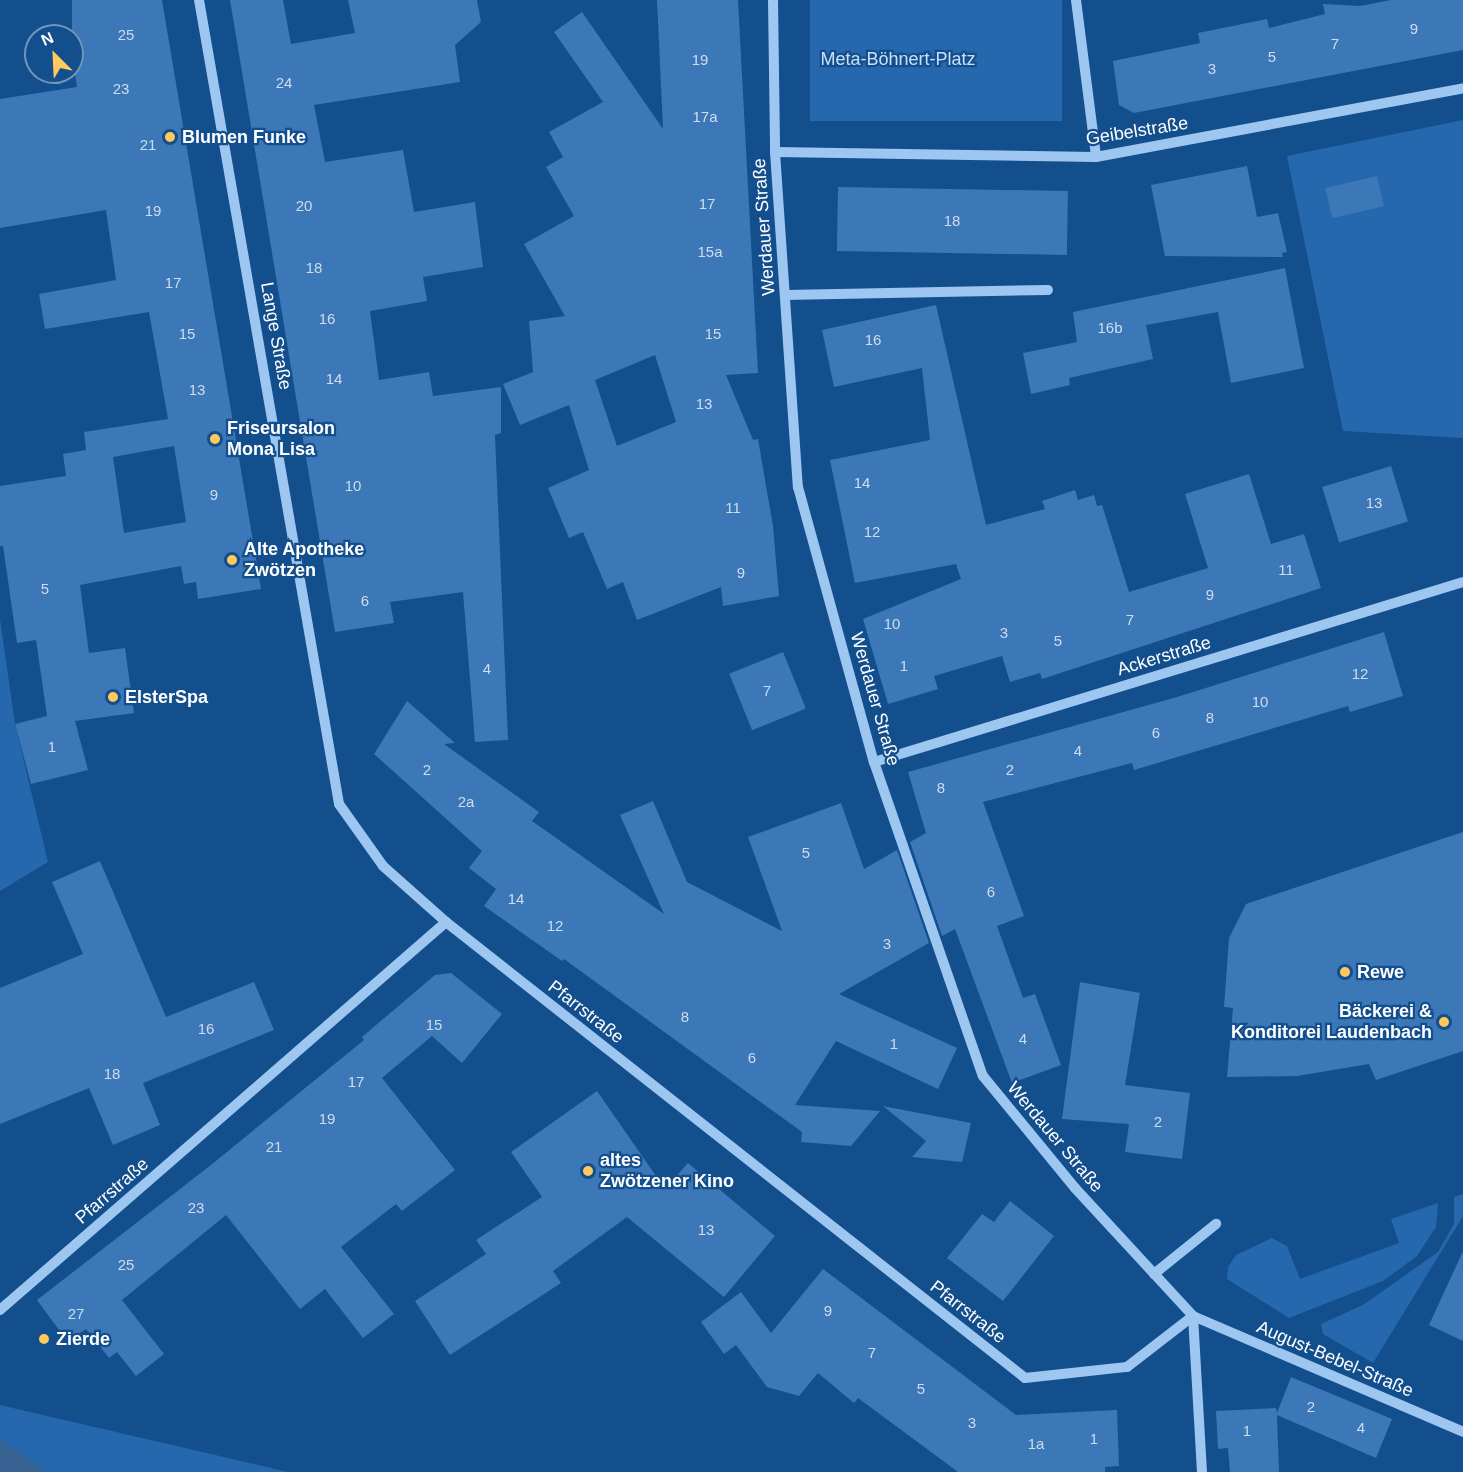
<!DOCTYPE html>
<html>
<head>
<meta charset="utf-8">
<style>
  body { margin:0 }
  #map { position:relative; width:1463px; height:1472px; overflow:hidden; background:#134e8d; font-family:Arial,sans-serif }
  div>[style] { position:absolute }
  .green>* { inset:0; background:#2568ad; transform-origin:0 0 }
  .water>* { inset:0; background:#386392 }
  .building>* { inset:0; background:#3c77b7; transform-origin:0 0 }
  .minor>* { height:10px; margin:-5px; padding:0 5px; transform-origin:5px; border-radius:5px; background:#9dc6f1 }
  .dots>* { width:16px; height:16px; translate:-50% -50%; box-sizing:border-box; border:3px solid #134e8d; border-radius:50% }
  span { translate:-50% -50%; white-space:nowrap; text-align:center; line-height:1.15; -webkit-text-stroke:4.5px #134e8d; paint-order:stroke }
  .number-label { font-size:15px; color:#cedded }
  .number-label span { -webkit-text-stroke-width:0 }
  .park-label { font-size:18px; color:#c4e0fc }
  .street-label { font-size:18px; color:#fff }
  .poi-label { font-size:18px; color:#fff; font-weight:700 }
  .left { translate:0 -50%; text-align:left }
  .right { translate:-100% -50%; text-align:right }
  .north { position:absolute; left:24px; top:24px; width:60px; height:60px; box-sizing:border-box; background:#134e8d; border:2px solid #7195bb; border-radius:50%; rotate:336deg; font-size:16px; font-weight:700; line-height:24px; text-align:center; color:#fff }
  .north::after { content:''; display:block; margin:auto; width:21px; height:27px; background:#ffc95d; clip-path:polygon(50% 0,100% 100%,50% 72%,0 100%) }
</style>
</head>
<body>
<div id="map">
  <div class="green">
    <i style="left:810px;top:0;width:252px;height:121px"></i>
    <i style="clip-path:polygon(1463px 120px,1463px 438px,1343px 431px,1287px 156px)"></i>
    <i style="clip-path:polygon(0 619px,15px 724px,48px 862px,0 891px)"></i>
    <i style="clip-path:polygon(1463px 1194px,1463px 1216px,1373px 1363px,1323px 1334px,1321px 1324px,1363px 1305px,1438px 1252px,1454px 1224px,1454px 1197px)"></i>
    <i style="clip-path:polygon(1438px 1203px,1436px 1227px,1417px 1256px,1383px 1281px,1289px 1318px,1227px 1279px,1228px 1267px,1236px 1255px,1272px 1238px,1287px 1246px,1300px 1279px,1399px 1243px,1391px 1219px)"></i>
    <i style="clip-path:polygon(0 1405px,288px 1472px,47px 1472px,0 1441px)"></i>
  </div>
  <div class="water">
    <i style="clip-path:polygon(0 1441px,2px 1441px,47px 1472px,0 1472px)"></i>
  </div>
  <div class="building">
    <i style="clip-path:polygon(evenodd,72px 0,162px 0,261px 589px,198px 599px,196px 582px,184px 584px,181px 566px,80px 585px,89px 653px,125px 648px,134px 713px,75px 721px,88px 770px,31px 784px,15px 724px,47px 716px,36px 640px,17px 643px,3px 546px,0 546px,0 486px,66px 476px,63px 454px,86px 450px,84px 432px,168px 419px,149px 312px,45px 329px,39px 294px,116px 280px,106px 210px,0 228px,0 99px,77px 87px,72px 53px,72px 0,174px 446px,186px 522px,124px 533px,113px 457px,174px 446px)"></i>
    <i style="clip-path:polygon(230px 0,283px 0,291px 44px,355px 33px,348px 0,477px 0,481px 22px,455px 45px,460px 82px,314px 105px,325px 162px,403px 150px,414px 212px,475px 202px,483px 267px,423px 277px,427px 301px,370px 311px,379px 380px,429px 372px,433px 396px,501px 387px,501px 433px,495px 435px,508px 740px,475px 742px,463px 592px,390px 602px,394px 623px,335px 632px)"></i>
    <i style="clip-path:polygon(evenodd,657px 0,738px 0,758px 373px,726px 375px,753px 440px,758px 439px,773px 526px,779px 596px,723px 606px,721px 587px,637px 620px,623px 582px,607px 589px,583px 532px,569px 538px,548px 488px,589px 470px,569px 405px,520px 425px,503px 384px,533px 372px,529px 321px,565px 316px,524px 244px,574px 216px,546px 167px,563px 157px,549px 132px,603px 102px,554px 32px,582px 12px,663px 129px,657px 0,655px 355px,676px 422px,617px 446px,595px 380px,655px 355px)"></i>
    <i style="clip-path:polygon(1391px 0,1463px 0,1463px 50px,1134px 113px,1119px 105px,1113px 61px,1200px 43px,1198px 33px,1267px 19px,1269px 28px,1325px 14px,1323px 4px,1360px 6px)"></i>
    <i style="clip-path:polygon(1247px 166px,1257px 217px,1278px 213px,1287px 252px,1282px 253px,1283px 257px,1165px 256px,1151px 185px)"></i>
    <i style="left:1377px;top:176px;width:31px;height:53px;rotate:77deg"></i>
    <i style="left:838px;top:187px;width:230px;height:64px;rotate:1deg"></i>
    <i style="clip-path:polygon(1285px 268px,1304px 368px,1231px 383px,1218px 312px,1146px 325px,1153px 359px,1069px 378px,1070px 385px,1031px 394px,1023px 353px,1077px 342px,1073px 312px)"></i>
    <i style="clip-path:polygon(936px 305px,986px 525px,1045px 509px,1042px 501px,1075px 490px,1078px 500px,1094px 495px,1097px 506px,1102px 505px,1129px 592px,1208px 568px,1185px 494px,1249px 474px,1271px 544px,1304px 534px,1321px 588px,1042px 679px,1040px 673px,1010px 682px,1002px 656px,934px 676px,938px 689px,888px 704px,863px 619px,961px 579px,956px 564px,855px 583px,830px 460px,930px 440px,922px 368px,834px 387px,822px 330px)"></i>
    <i style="left:1391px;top:466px;width:58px;height:72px;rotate:73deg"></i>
    <i style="clip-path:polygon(1384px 632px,1403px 696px,1350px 712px,1348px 706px,1134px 770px,1132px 763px,983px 802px,1024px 916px,997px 926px,1023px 998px,1035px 994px,1061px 1065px,1012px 1083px,955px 929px,942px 936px,910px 842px,926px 833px,908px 772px,1177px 697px)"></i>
    <i style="left:783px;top:652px;width:61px;height:58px;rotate:68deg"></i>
    <i style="clip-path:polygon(407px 701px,455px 743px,444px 744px,539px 812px,532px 821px,664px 914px,620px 815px,653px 801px,687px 882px,782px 931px,748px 837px,841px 803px,864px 869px,897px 850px,929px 943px,839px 994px,957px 1048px,938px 1089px,836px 1041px,795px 1105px,880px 1111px,851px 1146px,801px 1142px,802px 1132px,564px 959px,562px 961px,484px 906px,496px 889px,469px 868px,482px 851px,374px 754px)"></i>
    <i style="clip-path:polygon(1463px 832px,1463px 1051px,1376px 1080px,1369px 1064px,1297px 1076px,1227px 1077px,1233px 1008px,1224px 1007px,1229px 938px,1246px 904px)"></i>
    <i style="clip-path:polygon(100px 861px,166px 1017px,254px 982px,274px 1030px,143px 1083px,160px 1125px,113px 1145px,89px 1088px,0 1124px,0 988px,83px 954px,52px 882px)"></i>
    <i style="clip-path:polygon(451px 973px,502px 1014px,462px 1063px,432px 1036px,382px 1078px,455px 1170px,402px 1211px,396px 1204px,341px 1247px,394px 1314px,363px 1338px,325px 1289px,300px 1309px,226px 1215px,122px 1300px,164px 1354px,136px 1376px,117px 1352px,109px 1358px,86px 1329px,68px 1342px,37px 1300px,211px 1165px,364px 1040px,362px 1037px,435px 975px)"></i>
    <i style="clip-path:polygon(1080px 982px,1140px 993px,1125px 1085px,1190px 1093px,1182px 1159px,1125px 1152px,1129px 1124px,1062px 1119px)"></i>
    <i style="clip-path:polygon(597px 1091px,665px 1189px,688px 1163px,775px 1236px,724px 1297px,627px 1217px,553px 1271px,561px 1283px,450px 1355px,415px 1301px,486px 1254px,476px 1240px,542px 1197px,511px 1152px)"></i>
    <i style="clip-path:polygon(883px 1106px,971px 1123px,962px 1162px,912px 1157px,926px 1141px)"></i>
    <i style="clip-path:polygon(1010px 1201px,1054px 1236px,1003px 1301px,947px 1258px,982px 1214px,994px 1222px)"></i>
    <i style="clip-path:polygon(1463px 1251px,1463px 1341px,1429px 1325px)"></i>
    <i style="clip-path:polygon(823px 1269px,1016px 1415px,1117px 1410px,1119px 1466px,1105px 1467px,1105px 1472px,958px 1472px,858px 1398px,854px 1403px,818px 1373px,799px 1396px,767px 1387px,736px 1345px,724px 1354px,701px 1322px,741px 1292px,771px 1333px)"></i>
    <i style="clip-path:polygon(1291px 1377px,1392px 1419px,1376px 1458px,1277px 1415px,1279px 1472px,1230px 1472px,1228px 1448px,1218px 1449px,1216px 1411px,1276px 1408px,1277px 1413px)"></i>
  </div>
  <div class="minor">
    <i style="left:199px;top:0;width:816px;rotate:80.12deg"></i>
    <i style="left:339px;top:804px;width:76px;rotate:54.6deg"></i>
    <i style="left:383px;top:866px;width:84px;rotate:41.6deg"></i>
    <i style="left:773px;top:0;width:152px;rotate:89.2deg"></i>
    <i style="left:775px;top:152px;width:336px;rotate:86.1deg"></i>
    <i style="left:798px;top:487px;width:285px;rotate:74.6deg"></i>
    <i style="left:874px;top:762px;width:332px;rotate:70.9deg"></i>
    <i style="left:983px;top:1076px;width:145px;rotate:50.6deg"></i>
    <i style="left:1075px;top:1188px;width:174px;rotate:47.3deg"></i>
    <i style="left:1193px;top:1316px;width:294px;rotate:23.2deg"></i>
    <i style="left:1076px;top:0;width:158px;rotate:82.7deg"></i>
    <i style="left:775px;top:152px;width:321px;rotate:0.9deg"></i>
    <i style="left:1096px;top:157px;width:373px;rotate:-10.6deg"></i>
    <i style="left:785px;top:295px;width:263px;rotate:-1.1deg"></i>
    <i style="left:874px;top:762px;width:616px;rotate:-16.99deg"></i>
    <i style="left:1154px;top:1274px;width:80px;rotate:-38.9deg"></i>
    <i style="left:0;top:1310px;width:591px;rotate:-41.02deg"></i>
    <i style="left:446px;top:922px;width:737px;rotate:38.22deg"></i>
    <i style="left:1025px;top:1378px;width:103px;rotate:-6.2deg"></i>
    <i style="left:1127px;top:1367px;width:83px;rotate:-37.7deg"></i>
    <i style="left:1193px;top:1316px;width:156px;rotate:86.7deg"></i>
  </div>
  <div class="dots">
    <i style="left:170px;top:137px;background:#ffc95d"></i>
    <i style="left:215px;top:439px;background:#ffc95d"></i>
    <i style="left:232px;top:560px;background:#ffc95d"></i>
    <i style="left:113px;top:697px;background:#ffc95d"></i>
    <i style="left:1345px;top:972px;background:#ffc95d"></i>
    <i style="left:1444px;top:1022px;background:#ffc95d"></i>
    <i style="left:588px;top:1171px;background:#ffc95d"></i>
    <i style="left:44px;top:1339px;background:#ffc95d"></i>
  </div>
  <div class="number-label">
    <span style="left:1414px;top:29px">9</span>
    <span style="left:126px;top:35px">25</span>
    <span style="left:1335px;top:44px">7</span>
    <span style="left:1272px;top:57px">5</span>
    <span style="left:700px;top:60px">19</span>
    <span style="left:1212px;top:69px">3</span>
    <span style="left:284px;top:83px">24</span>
    <span style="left:121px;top:89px">23</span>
    <span style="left:705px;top:117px">17a</span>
    <span style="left:148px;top:145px">21</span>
    <span style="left:707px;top:204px">17</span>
    <span style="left:304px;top:206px">20</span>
    <span style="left:153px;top:211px">19</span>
    <span style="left:952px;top:221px">18</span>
    <span style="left:710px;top:252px">15a</span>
    <span style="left:314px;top:268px">18</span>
    <span style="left:173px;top:283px">17</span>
    <span style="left:327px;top:319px">16</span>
    <span style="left:1110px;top:328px">16b</span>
    <span style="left:187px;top:334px">15</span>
    <span style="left:713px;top:334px">15</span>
    <span style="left:873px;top:340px">16</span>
    <span style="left:334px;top:379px">14</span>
    <span style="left:197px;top:390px">13</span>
    <span style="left:704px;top:404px">13</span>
    <span style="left:862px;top:483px">14</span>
    <span style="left:353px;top:486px">10</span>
    <span style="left:214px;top:495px">9</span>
    <span style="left:1374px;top:503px">13</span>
    <span style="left:733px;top:508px">11</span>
    <span style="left:872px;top:532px">12</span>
    <span style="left:1286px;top:570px">11</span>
    <span style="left:741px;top:573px">9</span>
    <span style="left:45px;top:589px">5</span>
    <span style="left:1210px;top:595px">9</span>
    <span style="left:365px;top:601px">6</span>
    <span style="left:1130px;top:620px">7</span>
    <span style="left:892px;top:624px">10</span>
    <span style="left:1004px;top:633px">3</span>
    <span style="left:1058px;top:641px">5</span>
    <span style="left:904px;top:666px">1</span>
    <span style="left:487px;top:669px">4</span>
    <span style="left:1360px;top:674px">12</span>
    <span style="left:767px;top:691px">7</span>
    <span style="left:1260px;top:702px">10</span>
    <span style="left:1210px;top:718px">8</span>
    <span style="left:1156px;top:733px">6</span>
    <span style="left:52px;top:747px">1</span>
    <span style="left:1078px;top:751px">4</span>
    <span style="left:427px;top:770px">2</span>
    <span style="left:1010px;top:770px">2</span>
    <span style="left:941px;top:788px">8</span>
    <span style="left:466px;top:802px">2a</span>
    <span style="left:806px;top:853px">5</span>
    <span style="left:991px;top:892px">6</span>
    <span style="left:516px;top:899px">14</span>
    <span style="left:555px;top:926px">12</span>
    <span style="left:887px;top:944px">3</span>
    <span style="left:685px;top:1017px">8</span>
    <span style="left:434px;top:1025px">15</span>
    <span style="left:206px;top:1029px">16</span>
    <span style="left:1023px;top:1039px">4</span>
    <span style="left:894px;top:1044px">1</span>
    <span style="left:752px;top:1058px">6</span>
    <span style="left:112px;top:1074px">18</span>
    <span style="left:356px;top:1082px">17</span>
    <span style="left:327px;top:1119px">19</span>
    <span style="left:1158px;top:1122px">2</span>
    <span style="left:274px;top:1147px">21</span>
    <span style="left:196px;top:1208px">23</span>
    <span style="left:706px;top:1230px">13</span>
    <span style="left:126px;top:1265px">25</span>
    <span style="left:828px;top:1311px">9</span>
    <span style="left:76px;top:1314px">27</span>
    <span style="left:872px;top:1353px">7</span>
    <span style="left:921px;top:1389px">5</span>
    <span style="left:1311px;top:1407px">2</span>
    <span style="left:972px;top:1423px">3</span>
    <span style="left:1361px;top:1428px">4</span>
    <span style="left:1247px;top:1431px">1</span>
    <span style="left:1094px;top:1439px">1</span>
    <span style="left:1036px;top:1444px">1a</span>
  </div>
  <div class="park-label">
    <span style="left:898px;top:59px">Meta-Böhnert-Platz</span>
  </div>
  <div class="street-label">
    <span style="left:1137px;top:131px;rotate:-9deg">Geibelstraße</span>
    <span style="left:764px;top:227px;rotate:-94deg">Werdauer Straße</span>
    <span style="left:276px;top:336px;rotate:80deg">Lange Straße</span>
    <span style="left:1164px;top:656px;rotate:-17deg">Ackerstraße</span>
    <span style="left:875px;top:699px;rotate:74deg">Werdauer Straße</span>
    <span style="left:586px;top:1012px;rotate:38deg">Pfarrstraße</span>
    <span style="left:1055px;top:1137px;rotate:50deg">Werdauer Straße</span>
    <span style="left:112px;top:1191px;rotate:-41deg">Pfarrstraße</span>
    <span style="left:968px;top:1312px;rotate:38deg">Pfarrstraße</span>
    <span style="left:1335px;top:1359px;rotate:23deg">August-Bebel-Straße</span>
  </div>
  <div class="poi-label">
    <span class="left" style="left:182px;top:137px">Blumen Funke</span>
    <span class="left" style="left:227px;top:439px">Friseursalon<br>Mona Lisa</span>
    <span class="left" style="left:244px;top:560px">Alte Apotheke<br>Zwötzen</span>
    <span class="left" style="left:125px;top:697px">ElsterSpa</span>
    <span class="left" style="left:1357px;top:972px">Rewe</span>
    <span class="right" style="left:1432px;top:1022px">Bäckerei &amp;<br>Konditorei Laudenbach</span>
    <span class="left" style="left:600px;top:1171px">altes<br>Zwötzener Kino</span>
    <span class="left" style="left:56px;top:1339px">Zierde</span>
  </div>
  <div class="north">N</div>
</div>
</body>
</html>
